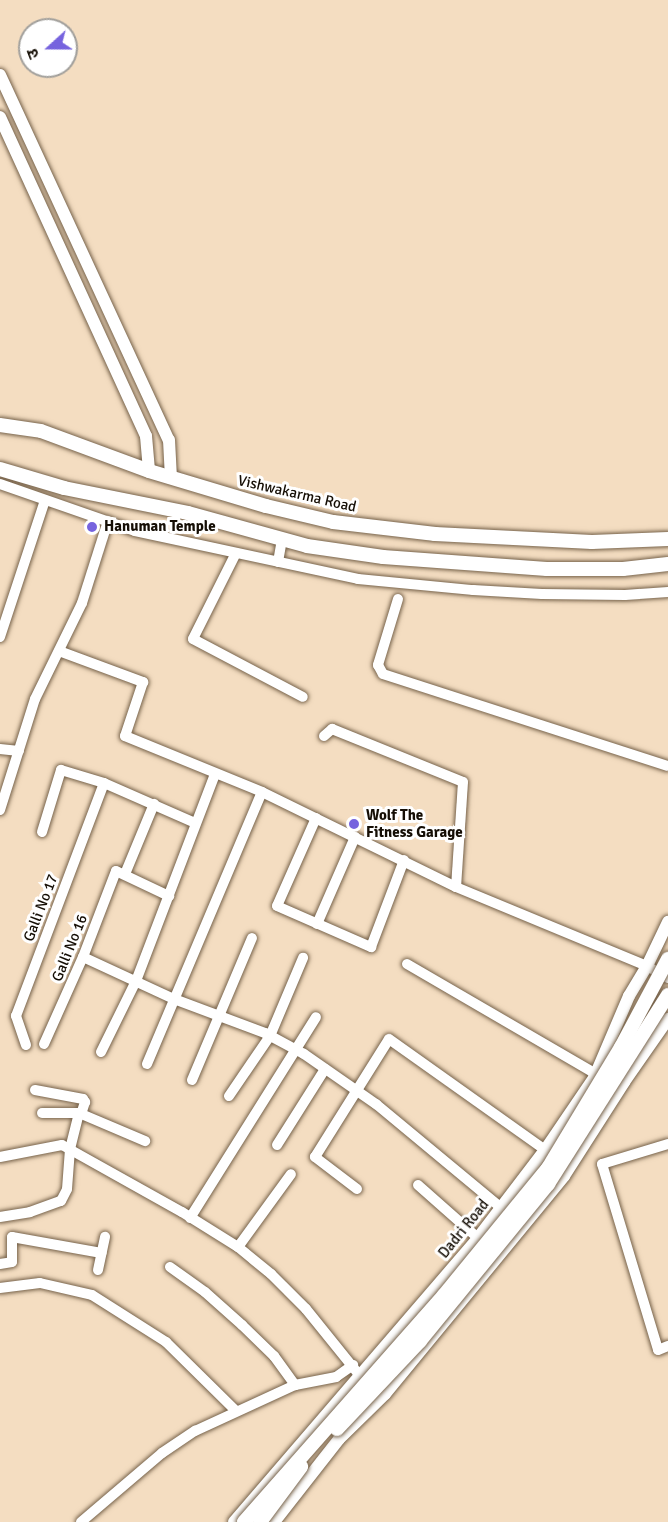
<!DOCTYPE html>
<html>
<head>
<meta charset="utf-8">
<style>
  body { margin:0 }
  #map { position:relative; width:668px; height:1522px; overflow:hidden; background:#f4ddc1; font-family:Signika,"Noto Sans Devanagari",sans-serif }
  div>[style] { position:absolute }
  .roads { filter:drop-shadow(0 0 2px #76624a) drop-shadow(0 0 2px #76624a) }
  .minor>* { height:10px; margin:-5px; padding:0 5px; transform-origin:5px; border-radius:5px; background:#fff }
  .tertiary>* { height:12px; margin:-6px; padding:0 6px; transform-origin:6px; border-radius:6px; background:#fff }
  .secondary>* { height:14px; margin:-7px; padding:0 7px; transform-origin:7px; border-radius:7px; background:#fff }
  .bridges { filter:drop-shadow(0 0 2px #76624a) drop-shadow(0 0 2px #76624a) }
  .secondary-bridge>* { height:14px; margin:-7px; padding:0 7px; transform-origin:7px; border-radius:7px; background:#fff }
  .dots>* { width:16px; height:16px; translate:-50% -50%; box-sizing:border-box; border:3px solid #fff; border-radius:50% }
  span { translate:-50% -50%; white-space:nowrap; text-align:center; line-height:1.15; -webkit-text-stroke:6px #fff; paint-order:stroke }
  .street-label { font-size:15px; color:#150e05 }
  .poi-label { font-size:15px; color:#150e05; font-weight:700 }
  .left { translate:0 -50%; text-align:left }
  .north { position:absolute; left:18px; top:18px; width:60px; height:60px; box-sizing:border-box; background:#fff; border:2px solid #a19f9b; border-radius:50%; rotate:249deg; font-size:16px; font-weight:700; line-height:24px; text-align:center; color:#150e05 }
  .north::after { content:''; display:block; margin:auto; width:21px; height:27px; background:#7663de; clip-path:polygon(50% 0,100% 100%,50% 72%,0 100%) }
</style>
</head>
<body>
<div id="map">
  <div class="roads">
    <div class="minor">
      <i style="left:0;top:484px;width:143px;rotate:19.2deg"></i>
      <i style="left:135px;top:531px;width:228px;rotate:12.1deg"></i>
      <i style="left:358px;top:579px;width:116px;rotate:5.5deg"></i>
      <i style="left:473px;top:590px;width:69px;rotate:3.3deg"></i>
      <i style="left:542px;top:594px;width:83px;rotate:0.7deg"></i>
      <i style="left:625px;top:595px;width:43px;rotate:-4deg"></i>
      <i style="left:236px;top:553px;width:96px;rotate:116.6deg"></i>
      <i style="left:193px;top:639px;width:124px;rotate:27.8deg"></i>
      <i style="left:278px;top:562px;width:23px;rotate:-80deg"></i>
      <i style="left:398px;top:599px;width:69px;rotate:106.9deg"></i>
      <i style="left:378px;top:665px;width:10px;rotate:61deg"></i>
      <i style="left:383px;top:674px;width:299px;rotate:17.9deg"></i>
      <i style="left:0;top:637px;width:144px;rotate:-71.8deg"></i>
      <i style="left:59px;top:651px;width:90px;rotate:20.3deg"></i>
      <i style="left:143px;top:682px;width:57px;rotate:108.4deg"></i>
      <i style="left:125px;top:736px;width:148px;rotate:22.2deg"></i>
      <i style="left:262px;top:792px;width:216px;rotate:26.1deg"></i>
      <i style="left:456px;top:887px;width:207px;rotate:22.5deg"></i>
      <i style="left:647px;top:966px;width:24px;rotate:30deg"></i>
      <i style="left:324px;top:736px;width:11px;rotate:-41deg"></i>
      <i style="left:332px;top:729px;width:141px;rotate:22deg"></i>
      <i style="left:463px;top:782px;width:105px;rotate:93.8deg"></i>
      <i style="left:0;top:749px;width:19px;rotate:6deg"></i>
      <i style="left:0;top:810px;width:116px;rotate:-72.5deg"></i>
      <i style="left:35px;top:699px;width:107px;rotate:-63.9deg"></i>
      <i style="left:82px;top:603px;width:86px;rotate:-72.4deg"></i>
      <i style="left:316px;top:818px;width:96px;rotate:113.9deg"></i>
      <i style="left:277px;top:906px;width:103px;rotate:23.6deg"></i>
      <i style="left:371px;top:947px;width:93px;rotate:-69.2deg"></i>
      <i style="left:42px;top:832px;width:65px;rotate:-73deg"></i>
      <i style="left:61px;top:770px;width:45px;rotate:16.8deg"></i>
      <i style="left:104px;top:783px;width:99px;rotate:23.7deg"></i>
      <i style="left:125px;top:874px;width:76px;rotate:-67.5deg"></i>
      <i style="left:317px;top:924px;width:95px;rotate:-66.4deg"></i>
      <i style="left:83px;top:957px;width:100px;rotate:24.8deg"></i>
      <i style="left:174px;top:999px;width:97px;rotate:20.5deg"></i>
      <i style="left:265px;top:1033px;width:44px;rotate:28.3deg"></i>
      <i style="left:304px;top:1054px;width:88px;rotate:34.8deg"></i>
      <i style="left:376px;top:1104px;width:169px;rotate:39.7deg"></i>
      <i style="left:407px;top:964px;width:219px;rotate:30.2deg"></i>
      <i style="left:44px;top:1044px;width:95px;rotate:-65.9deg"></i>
      <i style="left:83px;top:957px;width:92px;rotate:-69deg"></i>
      <i style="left:116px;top:871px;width:59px;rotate:25.3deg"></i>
      <i style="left:26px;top:1045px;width:31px;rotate:-109deg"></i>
      <i style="left:16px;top:1016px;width:249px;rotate:-69.3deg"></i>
      <i style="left:101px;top:1052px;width:79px;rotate:-63.8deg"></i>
      <i style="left:136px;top:981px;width:222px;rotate:-69.1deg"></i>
      <i style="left:147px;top:1064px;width:295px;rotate:-67.1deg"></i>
      <i style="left:192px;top:1080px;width:154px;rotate:-67.1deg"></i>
      <i style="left:35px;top:1090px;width:49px;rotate:10.6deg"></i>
      <i style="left:83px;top:1099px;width:4px;rotate:56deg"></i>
      <i style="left:85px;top:1102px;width:13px;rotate:108deg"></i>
      <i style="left:229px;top:1096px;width:73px;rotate:-55.7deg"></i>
      <i style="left:270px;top:1036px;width:85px;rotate:-67.1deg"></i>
      <i style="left:42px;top:1113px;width:37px"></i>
      <i style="left:79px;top:1113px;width:72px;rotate:23deg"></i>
      <i style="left:668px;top:1144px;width:69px;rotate:163.1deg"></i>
      <i style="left:602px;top:1164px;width:194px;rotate:73.2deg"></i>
      <i style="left:658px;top:1350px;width:11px;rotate:-22deg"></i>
      <i style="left:277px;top:1145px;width:90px;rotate:-57.7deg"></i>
      <i style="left:0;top:1157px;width:63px;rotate:-11deg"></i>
      <i style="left:62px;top:1145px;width:137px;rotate:29.2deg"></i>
      <i style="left:182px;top:1212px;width:66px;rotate:32deg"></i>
      <i style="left:238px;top:1247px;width:43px;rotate:39.3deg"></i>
      <i style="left:271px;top:1274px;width:49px;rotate:45deg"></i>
      <i style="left:306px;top:1309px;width:86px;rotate:51.1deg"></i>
      <i style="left:418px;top:1185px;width:80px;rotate:41.5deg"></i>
      <i style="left:357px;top:1189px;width:53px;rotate:-142.7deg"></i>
      <i style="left:315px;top:1157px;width:139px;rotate:-57.9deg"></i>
      <i style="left:389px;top:1039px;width:191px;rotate:35.4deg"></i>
      <i style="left:0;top:1217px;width:30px;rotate:-9deg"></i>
      <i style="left:30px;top:1212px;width:33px;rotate:-20deg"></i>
      <i style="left:61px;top:1201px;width:13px;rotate:-63deg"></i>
      <i style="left:67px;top:1189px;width:40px;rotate:-85.7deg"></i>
      <i style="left:70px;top:1149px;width:37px;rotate:-76deg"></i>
      <i style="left:190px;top:1218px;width:237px;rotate:-57.9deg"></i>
      <i style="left:238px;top:1247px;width:90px;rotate:-54deg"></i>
      <i style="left:0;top:1264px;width:12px;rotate:-9deg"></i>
      <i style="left:12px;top:1262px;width:25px;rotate:-90deg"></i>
      <i style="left:12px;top:1237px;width:91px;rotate:10.1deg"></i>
      <i style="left:170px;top:1267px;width:43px;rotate:35.5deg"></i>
      <i style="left:205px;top:1292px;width:50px;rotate:41.7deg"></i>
      <i style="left:242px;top:1325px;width:45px;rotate:44.1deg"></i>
      <i style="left:274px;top:1356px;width:36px;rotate:54deg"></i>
      <i style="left:98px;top:1270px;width:34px;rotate:-78deg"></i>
      <i style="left:0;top:1288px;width:40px;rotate:-7.1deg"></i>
      <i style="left:40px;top:1283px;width:53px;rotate:13deg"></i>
      <i style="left:92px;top:1295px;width:88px;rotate:32.4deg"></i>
      <i style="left:166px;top:1342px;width:98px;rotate:44.6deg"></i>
      <i style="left:81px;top:1522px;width:106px;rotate:-40.4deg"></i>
      <i style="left:162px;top:1453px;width:40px;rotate:-34deg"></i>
      <i style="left:195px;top:1431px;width:110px;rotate:-24.7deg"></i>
      <i style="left:295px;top:1385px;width:42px;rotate:-11deg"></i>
      <i style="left:336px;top:1377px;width:21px;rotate:-35deg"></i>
    </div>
    <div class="tertiary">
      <i style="left:0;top:75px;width:402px;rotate:65.2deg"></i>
      <i style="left:169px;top:440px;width:38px;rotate:87deg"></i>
      <i style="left:0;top:117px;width:351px;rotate:65.4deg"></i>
      <i style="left:146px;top:436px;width:35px;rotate:85deg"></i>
      <i style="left:234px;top:1522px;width:374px;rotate:-49.3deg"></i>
      <i style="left:478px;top:1238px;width:111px;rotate:-52.7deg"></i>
      <i style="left:545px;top:1150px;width:87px;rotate:-55.8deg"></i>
      <i style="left:594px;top:1078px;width:89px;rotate:-66.9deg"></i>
      <i style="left:629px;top:996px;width:35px;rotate:-59deg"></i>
      <i style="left:647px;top:966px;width:49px;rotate:-64.5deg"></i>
      <i style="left:274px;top:1522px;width:105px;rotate:-51.9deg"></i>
      <i style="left:339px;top:1439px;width:64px;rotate:-44.4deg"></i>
      <i style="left:385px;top:1394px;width:282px;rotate:-50.6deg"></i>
      <i style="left:564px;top:1176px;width:112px;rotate:-57.4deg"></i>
      <i style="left:624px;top:1082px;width:77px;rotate:-55.1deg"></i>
    </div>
    <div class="secondary">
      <i style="left:0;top:425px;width:41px;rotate:8.3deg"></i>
      <i style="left:41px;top:431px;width:115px;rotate:20.3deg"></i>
      <i style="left:149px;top:471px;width:122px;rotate:16.7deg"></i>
      <i style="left:266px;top:506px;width:69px;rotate:13.4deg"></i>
      <i style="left:333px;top:522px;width:103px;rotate:6.7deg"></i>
      <i style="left:435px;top:534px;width:157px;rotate:2.9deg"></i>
      <i style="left:592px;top:542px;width:76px;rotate:-2.3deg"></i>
      <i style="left:0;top:469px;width:67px;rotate:16.5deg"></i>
      <i style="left:64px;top:488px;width:126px;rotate:11.4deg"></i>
      <i style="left:188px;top:513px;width:123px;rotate:15.5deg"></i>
      <i style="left:307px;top:546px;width:77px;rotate:8.2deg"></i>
      <i style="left:383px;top:557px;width:164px;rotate:4.2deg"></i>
      <i style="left:547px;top:569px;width:76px"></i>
      <i style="left:623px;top:569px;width:45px;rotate:-6.3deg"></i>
    </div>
  </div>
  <div class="bridges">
    <div class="secondary-bridge">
      <i style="left:337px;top:1429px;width:121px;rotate:-46.7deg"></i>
      <i style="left:420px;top:1341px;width:203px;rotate:-50.8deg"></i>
      <i style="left:548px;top:1184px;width:224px;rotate:-57.6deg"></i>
      <i style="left:244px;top:1522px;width:303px;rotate:-48.6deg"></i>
      <i style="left:444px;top:1295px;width:164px;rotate:-50.7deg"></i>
      <i style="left:548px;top:1168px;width:141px;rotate:-58.9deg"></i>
      <i style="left:621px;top:1047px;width:100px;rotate:-61.9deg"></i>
      <i style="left:260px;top:1522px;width:69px;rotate:-53.3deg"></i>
    </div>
  </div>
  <div class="dots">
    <i style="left:92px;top:527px;background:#7663de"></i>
    <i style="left:354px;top:824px;background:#7663de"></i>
  </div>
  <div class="street-label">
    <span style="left:297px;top:494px;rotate:13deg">Vishwakarma Road</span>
    <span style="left:41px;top:908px;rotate:-69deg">Galli No 17</span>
    <span style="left:70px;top:948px;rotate:-68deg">Galli No 16</span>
    <span style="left:464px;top:1229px;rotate:-51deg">Dadri Road</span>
  </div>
  <div class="poi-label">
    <span class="left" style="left:104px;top:527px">Hanuman Temple</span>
    <span class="left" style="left:366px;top:824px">Wolf The<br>Fitness Garage</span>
  </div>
  <div class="north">उ</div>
</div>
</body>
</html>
